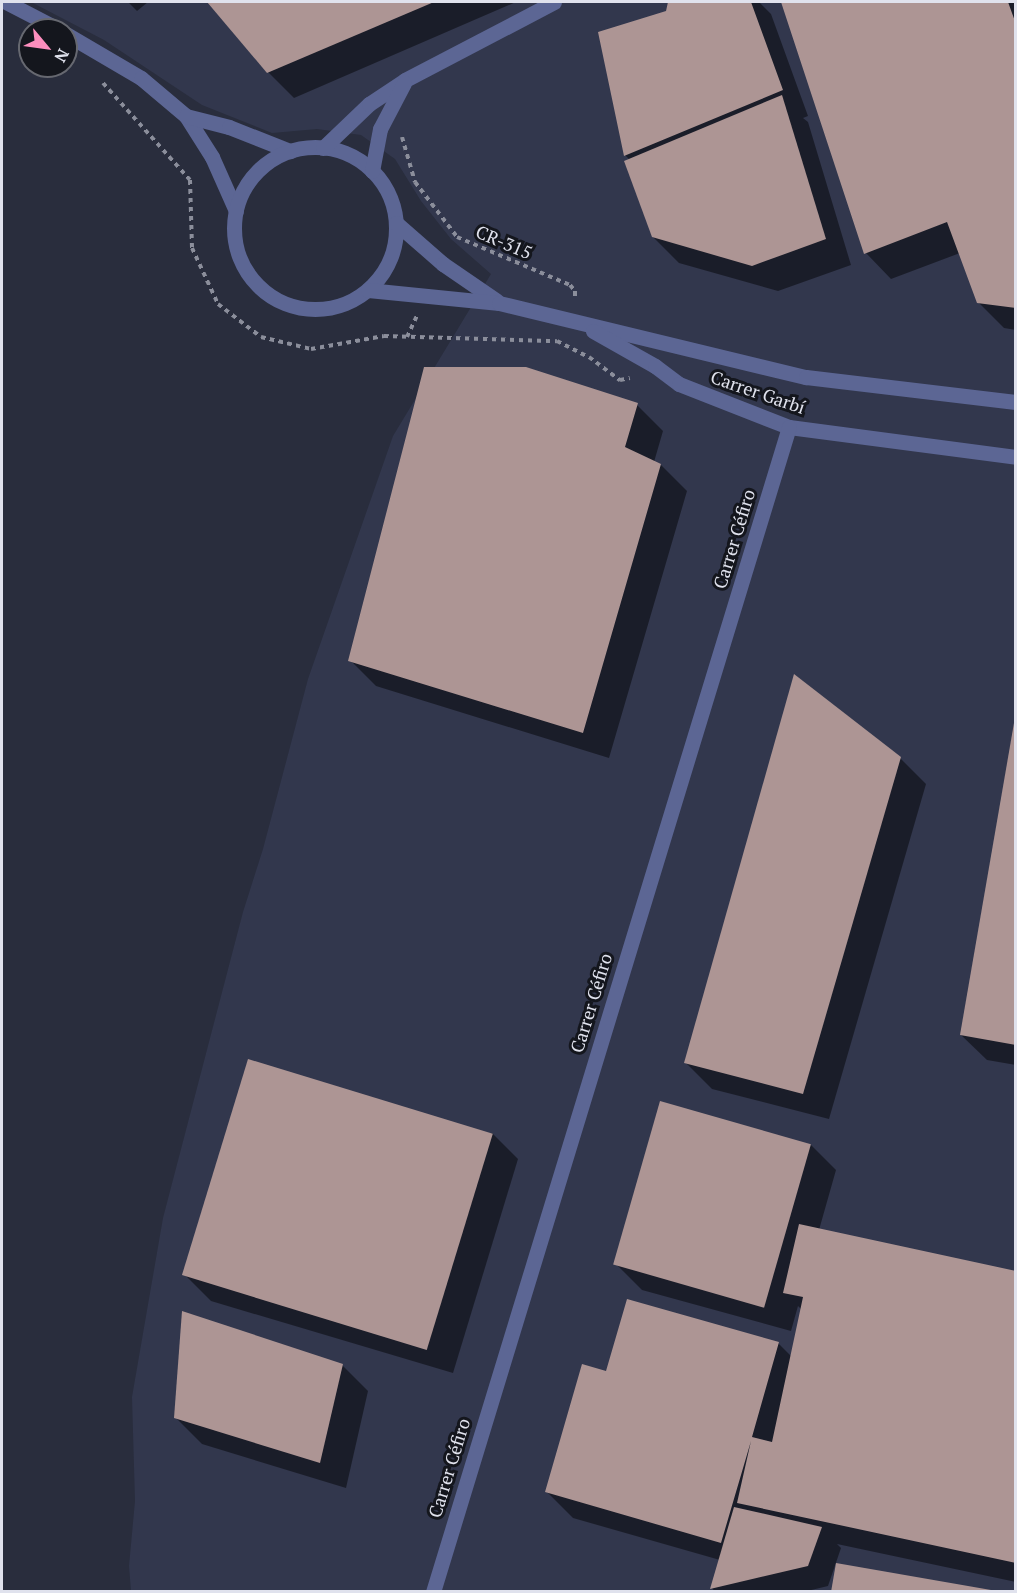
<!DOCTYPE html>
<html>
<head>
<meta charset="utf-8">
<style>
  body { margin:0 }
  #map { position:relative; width:1017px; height:1593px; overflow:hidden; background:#292d3d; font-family:"PT Serif",serif }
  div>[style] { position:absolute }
  .built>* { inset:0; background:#32374d }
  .shadow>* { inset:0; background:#0007 }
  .building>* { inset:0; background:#ad9594; transform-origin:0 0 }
  .path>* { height:4px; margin-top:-2px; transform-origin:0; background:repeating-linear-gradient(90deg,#8b8e9b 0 4.5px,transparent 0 9px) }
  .minor>* { height:15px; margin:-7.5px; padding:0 7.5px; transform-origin:7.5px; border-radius:7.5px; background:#5c6694 }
  .minor>.ring { margin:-7.5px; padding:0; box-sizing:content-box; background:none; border:15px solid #5c6694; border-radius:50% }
  span { translate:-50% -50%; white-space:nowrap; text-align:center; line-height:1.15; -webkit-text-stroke:6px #14161d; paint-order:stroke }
  .street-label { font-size:18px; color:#e0e2ed }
  .frame { position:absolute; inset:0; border:3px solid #e0e2ed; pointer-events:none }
  .north { position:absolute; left:18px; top:18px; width:60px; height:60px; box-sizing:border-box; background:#14161d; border:2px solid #666870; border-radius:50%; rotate:119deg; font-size:16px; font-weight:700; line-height:24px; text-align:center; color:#e0e2ed }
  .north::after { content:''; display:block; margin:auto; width:21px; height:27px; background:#fd8ebe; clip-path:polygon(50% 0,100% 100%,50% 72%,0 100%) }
</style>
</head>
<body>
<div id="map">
  <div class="built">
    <i style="clip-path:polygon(31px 2px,1015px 2px,1015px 1591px,131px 1591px,129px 1566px,135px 1501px,132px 1397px,163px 1218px,243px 912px,263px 849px,308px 679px,393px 436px,491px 274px,451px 239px,421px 201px,395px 159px,361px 135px,317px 129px,272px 133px,202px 105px,104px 40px)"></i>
  </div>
  <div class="shadow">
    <i style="clip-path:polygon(128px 2px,148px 2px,137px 11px)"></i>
    <i style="clip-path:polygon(209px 2px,516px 2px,294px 98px,268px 72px)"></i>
    <i style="clip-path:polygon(670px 2px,759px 2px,771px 14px,808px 116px,803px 118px,808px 122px,851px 265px,778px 291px,679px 263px,653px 237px,630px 160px,625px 155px)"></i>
    <i style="clip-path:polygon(782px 2px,1016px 2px,1016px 330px,1004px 328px,978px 302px,960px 253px,891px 279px,866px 253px)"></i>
    <i style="clip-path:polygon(637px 405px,663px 431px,654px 462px,661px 465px,687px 491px,609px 758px,376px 686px,350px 660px)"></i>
    <i style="clip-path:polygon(1016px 725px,1016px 1065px,987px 1060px,961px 1035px)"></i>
    <i style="clip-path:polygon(900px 758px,926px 784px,829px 1119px,712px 1089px,686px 1063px)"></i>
    <i style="clip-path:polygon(492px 1133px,518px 1159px,453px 1373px,211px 1301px,185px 1275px)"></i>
    <i style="clip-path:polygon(810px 1144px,836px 1170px,819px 1230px,1016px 1273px,1016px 1582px,837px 1544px,841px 1548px,828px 1586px,803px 1592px,715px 1592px,712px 1588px,720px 1560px,573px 1518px,547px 1492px,607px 1373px,778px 1343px,792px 1357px,802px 1310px,798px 1306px,791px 1331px,642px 1290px,617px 1265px)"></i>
    <i style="clip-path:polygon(342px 1365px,368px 1391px,346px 1488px,202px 1444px,176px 1418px)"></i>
  </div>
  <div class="building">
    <i style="clip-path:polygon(207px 2px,434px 2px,267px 73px)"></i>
    <i style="clip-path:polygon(668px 2px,751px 2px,783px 90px,624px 156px,598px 32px,666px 11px)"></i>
    <i style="clip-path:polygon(781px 2px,1008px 2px,1016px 24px,1016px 308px,977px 303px,947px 222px,864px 254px)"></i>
    <i style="clip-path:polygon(782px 95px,826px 239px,752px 266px,652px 237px,624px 161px)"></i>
    <i style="clip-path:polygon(424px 367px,526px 367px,638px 403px,625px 447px,661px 464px,583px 733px,348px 661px)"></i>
    <i style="clip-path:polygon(794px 674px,901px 757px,803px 1094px,684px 1063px)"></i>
    <i style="clip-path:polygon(1014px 723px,1016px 723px,1016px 1045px,960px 1035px)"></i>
    <i style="left:248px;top:1059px;width:256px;height:226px;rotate:17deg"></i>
    <i style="left:660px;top:1101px;width:157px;height:170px;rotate:16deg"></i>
    <i style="clip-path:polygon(799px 1224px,1016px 1271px,1016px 1563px,737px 1503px,751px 1441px,721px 1543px,545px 1492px,582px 1364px,606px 1371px,627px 1299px,779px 1342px,752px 1437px,772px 1442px,803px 1297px,783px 1293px)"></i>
    <i style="clip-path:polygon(182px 1311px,343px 1364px,320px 1463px,174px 1418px)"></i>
    <i style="clip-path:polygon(734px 1507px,822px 1527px,808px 1566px,710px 1589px)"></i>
    <i style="clip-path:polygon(836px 1563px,991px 1590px,991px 1592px,831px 1592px)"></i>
  </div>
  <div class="path">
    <i style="left:103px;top:83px;width:130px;rotate:48.1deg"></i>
    <i style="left:190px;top:180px;width:68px;rotate:88.3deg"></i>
    <i style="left:192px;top:248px;width:62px;rotate:65.1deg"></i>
    <i style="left:218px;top:304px;width:54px;rotate:37.5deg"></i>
    <i style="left:261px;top:337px;width:51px;rotate:13.5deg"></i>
    <i style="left:311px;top:349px;width:74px;rotate:-10.1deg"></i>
    <i style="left:384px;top:336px;width:173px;rotate:1.7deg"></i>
    <i style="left:557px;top:341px;width:36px;rotate:27deg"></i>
    <i style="left:589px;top:357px;width:39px;rotate:37deg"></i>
    <i style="left:620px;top:380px;width:10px;rotate:-11deg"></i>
    <i style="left:402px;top:137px;width:47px;rotate:73.9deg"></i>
    <i style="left:415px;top:182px;width:69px;rotate:52.6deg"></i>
    <i style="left:457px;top:237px;width:123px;rotate:23deg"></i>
    <i style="left:570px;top:285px;width:8px;rotate:50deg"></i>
    <i style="left:575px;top:291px;width:8px;rotate:90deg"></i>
    <i style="left:407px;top:337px;width:23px;rotate:-65deg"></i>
  </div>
  <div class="minor">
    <i style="left:6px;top:2px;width:61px;rotate:27.4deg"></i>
    <i style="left:66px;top:34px;width:87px;rotate:30.4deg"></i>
    <i style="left:141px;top:78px;width:59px;rotate:40.2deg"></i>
    <i style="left:186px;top:116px;width:49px;rotate:57.6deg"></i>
    <i style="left:212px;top:157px;width:59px;rotate:66deg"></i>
    <i style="left:186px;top:116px;width:44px;rotate:14.3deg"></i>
    <i style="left:229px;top:127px;width:66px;rotate:21.5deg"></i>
    <i class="ring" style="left:234px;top:147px;width:147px;height:147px"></i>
    <i style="left:323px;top:148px;width:64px;rotate:-43.7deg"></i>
    <i style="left:369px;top:104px;width:43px;rotate:-33.7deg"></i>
    <i style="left:405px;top:80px;width:168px;rotate:-27.6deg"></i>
    <i style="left:372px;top:171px;width:43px;rotate:-79.2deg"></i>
    <i style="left:380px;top:129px;width:52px;rotate:-62.4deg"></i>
    <i style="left:396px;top:223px;width:62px;rotate:41.1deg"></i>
    <i style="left:443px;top:264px;width:65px;rotate:34.4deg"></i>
    <i style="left:368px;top:290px;width:132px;rotate:5.7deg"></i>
    <i style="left:499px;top:303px;width:316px;rotate:13.6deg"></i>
    <i style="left:806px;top:377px;width:211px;rotate:6.8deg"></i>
    <i style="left:593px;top:331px;width:71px;rotate:29.4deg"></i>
    <i style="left:655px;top:366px;width:30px;rotate:37deg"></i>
    <i style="left:679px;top:384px;width:118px;rotate:21.4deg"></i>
    <i style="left:789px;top:427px;width:229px;rotate:7.5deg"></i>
    <i style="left:433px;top:1592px;width:1218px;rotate:-73.01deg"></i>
  </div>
  <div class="street-label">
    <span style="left:504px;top:242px;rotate:23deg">CR-315</span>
    <span style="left:758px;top:392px;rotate:19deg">Carrer Garbí</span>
    <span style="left:734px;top:539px;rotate:-73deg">Carrer Céfiro</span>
    <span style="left:591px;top:1003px;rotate:-73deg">Carrer Céfiro</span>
    <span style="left:449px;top:1468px;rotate:-73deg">Carrer Céfiro</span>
  </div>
  <div class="frame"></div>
  <div class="north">N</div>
</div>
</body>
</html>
